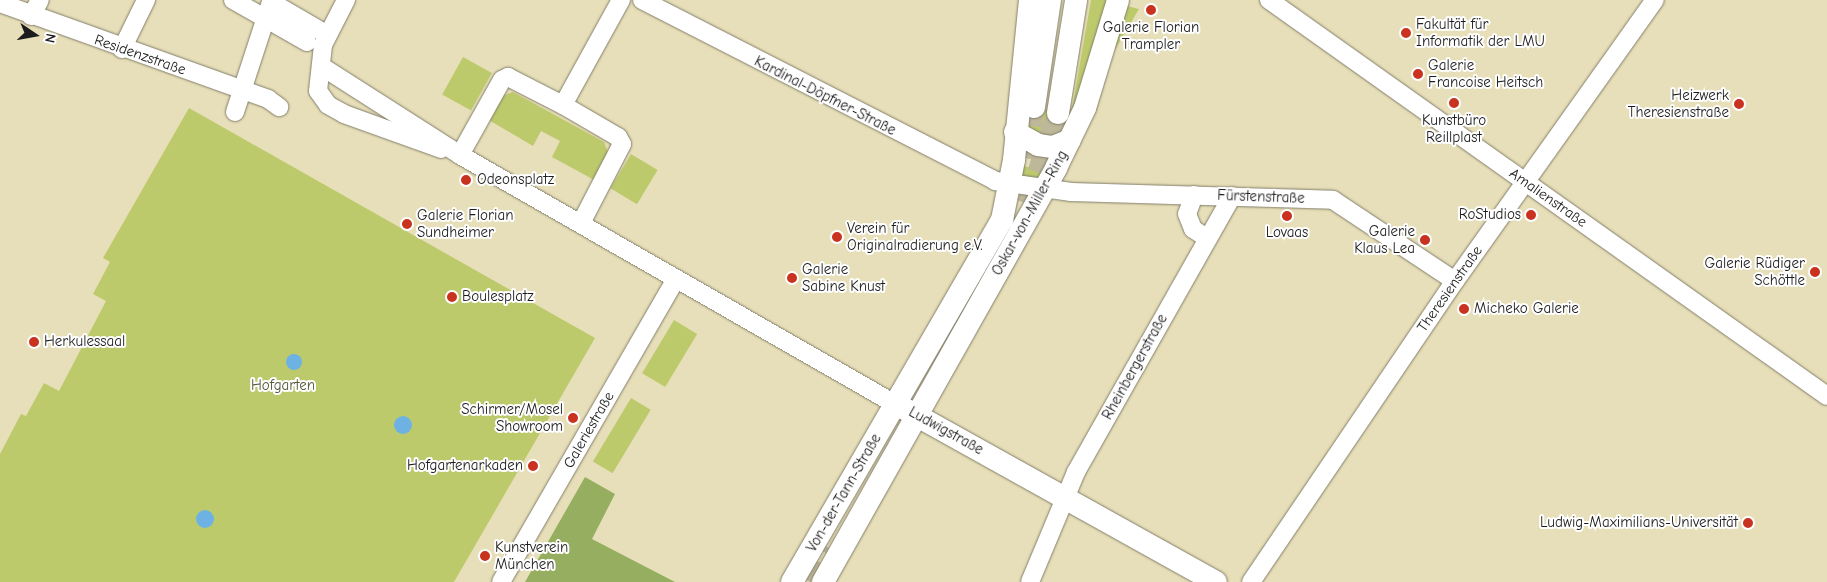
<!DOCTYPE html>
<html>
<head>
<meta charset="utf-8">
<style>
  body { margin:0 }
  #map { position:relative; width:1827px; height:582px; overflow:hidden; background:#e7dfb9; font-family:"Comic Neue",sans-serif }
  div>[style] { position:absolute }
  .green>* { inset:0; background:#bdca6c; transform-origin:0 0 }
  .forest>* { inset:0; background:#96ae60 }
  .water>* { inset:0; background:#6eb2e4 }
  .round { border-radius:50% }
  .major-tunnel>* { height:22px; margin-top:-11px; transform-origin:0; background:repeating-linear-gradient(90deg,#beb89a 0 22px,transparent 0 33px) }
  .roads { filter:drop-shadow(0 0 1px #827e6a) drop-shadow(0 0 1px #827e6a) }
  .minor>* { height:18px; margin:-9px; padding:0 9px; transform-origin:9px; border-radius:9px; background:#fff }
  .major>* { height:22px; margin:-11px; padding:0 11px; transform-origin:11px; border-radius:11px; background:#fff }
  .dots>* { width:14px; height:14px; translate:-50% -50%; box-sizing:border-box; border:2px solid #fff; border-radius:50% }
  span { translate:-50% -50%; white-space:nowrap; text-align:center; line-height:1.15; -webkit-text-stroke:4px #fff; paint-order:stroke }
  .poi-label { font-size:15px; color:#1c1c1c }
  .left { translate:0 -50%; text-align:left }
  .right { translate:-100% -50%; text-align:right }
  .street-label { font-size:15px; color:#1c1c1c }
  .park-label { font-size:15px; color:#545938 }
  .north { position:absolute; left:10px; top:10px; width:50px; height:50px; -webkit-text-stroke:4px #fff; paint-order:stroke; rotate:102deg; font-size:14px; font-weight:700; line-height:20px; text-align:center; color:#1c1c1c }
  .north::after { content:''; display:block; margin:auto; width:18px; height:22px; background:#1c1c1c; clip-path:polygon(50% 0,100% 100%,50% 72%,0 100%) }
</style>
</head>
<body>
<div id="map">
  <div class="green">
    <i style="clip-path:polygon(1091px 0,1114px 0,1076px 117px,1053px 141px,1022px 125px,1025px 105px,1071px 115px)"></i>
    <i style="clip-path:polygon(1127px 6px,1139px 9px,1113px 53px)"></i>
    <i style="left:463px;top:57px;width:33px;height:43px;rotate:29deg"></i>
    <i style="clip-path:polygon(513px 92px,604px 142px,609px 155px,596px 181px,552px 157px,560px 141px,541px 131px,533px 146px,487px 119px,502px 96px)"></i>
    <i style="clip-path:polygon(189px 108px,595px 338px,454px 582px,0 582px,0 454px,21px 414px,26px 416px,44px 383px,59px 391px,106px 301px,93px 294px,110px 262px,103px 258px)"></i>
    <i style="left:631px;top:154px;width:31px;height:40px;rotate:31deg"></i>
    <i style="clip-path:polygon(1019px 165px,1050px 172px,1039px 182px,1021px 176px)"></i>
    <i style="left:674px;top:320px;width:27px;height:62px;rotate:31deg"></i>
    <i style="left:631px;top:398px;width:23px;height:74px;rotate:31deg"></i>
  </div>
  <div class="forest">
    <i style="clip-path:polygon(585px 477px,615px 494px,592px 539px,675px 582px,525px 582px)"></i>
  </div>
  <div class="water">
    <i class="round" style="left:286px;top:354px;width:16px;height:16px"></i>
    <i class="round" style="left:394px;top:416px;width:18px;height:18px"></i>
    <i class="round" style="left:196px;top:510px;width:18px;height:18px"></i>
  </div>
  <div class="major-tunnel">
    <i style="left:1024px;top:158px;width:52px;rotate:-78.9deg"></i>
    <i style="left:1028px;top:204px;width:96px;rotate:-71.8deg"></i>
    <i style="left:810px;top:582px;width:39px;rotate:-60deg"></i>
  </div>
  <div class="roads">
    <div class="minor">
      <i style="left:233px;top:0;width:85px;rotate:29.6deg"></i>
      <i style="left:346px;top:0;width:51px;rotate:117.1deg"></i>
      <i style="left:323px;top:45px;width:46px;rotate:96.2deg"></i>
      <i style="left:318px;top:91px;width:17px;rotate:54deg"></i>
      <i style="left:328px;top:105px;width:18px;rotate:29deg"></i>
      <i style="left:344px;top:114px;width:103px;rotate:19.8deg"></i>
      <i style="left:642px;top:0;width:397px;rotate:27.1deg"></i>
      <i style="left:995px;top:181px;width:77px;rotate:8.2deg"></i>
      <i style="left:1071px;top:192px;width:262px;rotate:1.7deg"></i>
      <i style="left:1333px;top:200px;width:146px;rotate:33.6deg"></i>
      <i style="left:1269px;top:0;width:684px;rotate:35.36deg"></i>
      <i style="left:0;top:3px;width:285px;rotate:19.7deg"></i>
      <i style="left:268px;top:99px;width:14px;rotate:36deg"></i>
      <i style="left:31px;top:16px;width:18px;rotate:-61deg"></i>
      <i style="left:122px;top:49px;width:55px;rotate:-63.9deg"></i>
      <i style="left:321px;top:66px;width:165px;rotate:32.6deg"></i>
      <i style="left:460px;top:155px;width:501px;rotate:29.79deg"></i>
      <i style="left:563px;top:105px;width:120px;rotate:-61.1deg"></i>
      <i style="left:235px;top:112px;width:116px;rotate:-71.9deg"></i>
      <i style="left:271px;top:2px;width:64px;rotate:30.2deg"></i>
      <i style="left:460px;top:155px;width:86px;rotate:-60.8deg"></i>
      <i style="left:502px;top:80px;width:7px;rotate:-27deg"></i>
      <i style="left:508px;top:77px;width:62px;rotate:27deg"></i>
      <i style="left:563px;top:105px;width:64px;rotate:30.2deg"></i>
      <i style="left:618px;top:137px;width:8px;rotate:60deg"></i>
      <i style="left:622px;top:144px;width:89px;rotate:117.4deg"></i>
      <i style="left:1194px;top:195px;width:20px;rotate:110deg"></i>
      <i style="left:1187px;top:214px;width:16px;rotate:68deg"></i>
      <i style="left:1193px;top:229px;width:17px;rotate:33deg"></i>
      <i style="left:501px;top:582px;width:350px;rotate:-60deg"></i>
      <i style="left:1030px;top:582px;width:119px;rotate:-67.3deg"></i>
      <i style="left:1076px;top:472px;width:317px;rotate:-60.5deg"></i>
      <i style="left:1251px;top:582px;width:364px;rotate:-55.9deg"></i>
      <i style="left:1455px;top:281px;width:345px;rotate:-54.6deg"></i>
    </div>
    <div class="major">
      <i style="left:1034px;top:107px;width:108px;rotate:-81.5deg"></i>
      <i style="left:1058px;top:113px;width:114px;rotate:-80.9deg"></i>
      <i style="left:1015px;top:132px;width:26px;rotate:29deg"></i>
      <i style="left:1038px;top:145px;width:15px;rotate:8deg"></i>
      <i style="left:1053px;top:147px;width:18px;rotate:-22deg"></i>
      <i style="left:903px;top:408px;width:358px;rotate:29.1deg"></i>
      <i style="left:792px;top:582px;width:419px;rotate:-59.9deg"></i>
      <i style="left:1002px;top:220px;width:61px;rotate:-78.7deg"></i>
      <i style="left:1014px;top:160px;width:161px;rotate:-84.3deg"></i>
      <i style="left:823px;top:582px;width:475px;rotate:-60.6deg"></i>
      <i style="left:1056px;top:168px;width:67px;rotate:-64.2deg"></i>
      <i style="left:1085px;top:108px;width:113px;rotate:-73deg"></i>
    </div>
  </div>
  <div class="dots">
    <i style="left:1151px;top:10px;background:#c8321e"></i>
    <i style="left:1406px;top:33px;background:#c8321e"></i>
    <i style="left:1418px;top:74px;background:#c8321e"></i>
    <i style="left:1454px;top:103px;background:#c8321e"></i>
    <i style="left:1739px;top:104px;background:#c8321e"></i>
    <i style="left:466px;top:180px;background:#c8321e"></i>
    <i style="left:1531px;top:215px;background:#c8321e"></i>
    <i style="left:1287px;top:216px;background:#c8321e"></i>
    <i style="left:407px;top:224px;background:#c8321e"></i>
    <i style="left:837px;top:237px;background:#c8321e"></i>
    <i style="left:1425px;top:240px;background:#c8321e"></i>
    <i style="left:1815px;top:272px;background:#c8321e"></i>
    <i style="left:792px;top:278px;background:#c8321e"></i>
    <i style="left:452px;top:297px;background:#c8321e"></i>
    <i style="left:1464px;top:309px;background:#c8321e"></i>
    <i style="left:34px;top:342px;background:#c8321e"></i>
    <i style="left:573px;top:418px;background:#c8321e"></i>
    <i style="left:533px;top:466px;background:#c8321e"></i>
    <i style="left:1748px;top:523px;background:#c8321e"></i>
    <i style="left:485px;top:556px;background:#c8321e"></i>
  </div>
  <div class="poi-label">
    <span class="left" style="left:1416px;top:33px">Fakultät für<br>Informatik der LMU</span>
    <span style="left:1151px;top:36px">Galerie Florian<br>Trampler</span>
    <span class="left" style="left:1428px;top:74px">Galerie<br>Francoise Heitsch</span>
    <span class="right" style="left:1729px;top:104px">Heizwerk<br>Theresienstraße</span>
    <span style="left:1454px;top:129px">Kunstbüro<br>Reillplast</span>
    <span class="left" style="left:477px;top:180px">Odeonsplatz</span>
    <span class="left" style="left:417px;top:224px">Galerie Florian<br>Sundheimer</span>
    <span class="right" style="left:1521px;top:215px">RoStudios</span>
    <span class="left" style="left:847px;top:237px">Verein für<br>Originalradierung e.V.</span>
    <span class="right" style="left:1415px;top:240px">Galerie<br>Klaus Lea</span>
    <span style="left:1287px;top:233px">Lovaas</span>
    <span class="right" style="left:1805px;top:272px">Galerie Rüdiger<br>Schöttle</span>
    <span class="left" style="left:802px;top:278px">Galerie<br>Sabine Knust</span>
    <span class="left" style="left:462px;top:297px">Boulesplatz</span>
    <span class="left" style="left:1474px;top:309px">Micheko Galerie</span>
    <span class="left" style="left:44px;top:342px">Herkulessaal</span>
    <span class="right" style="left:563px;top:418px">Schirmer/Mosel<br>Showroom</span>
    <span class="right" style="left:523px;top:466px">Hofgartenarkaden</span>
    <span class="right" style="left:1738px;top:523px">Ludwig-Maximilians-Universität</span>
    <span class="left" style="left:495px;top:556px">Kunstverein<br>München</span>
  </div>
  <div class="street-label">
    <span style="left:140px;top:55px;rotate:19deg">Residenzstraße</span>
    <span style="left:825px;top:96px;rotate:27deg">Kardinal-Döpfner-Straße</span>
    <span style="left:1261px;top:197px;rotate:2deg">Fürstenstraße</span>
    <span style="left:1548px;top:198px;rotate:35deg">Amalienstraße</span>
    <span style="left:1030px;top:213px;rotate:-61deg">Oskar-von-Miller-Ring</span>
    <span style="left:1450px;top:289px;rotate:-55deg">Theresienstraße</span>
    <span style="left:1135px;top:367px;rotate:-61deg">Rheinbergerstraße</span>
    <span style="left:589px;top:430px;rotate:-60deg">Galeriestraße</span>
    <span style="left:946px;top:431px;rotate:29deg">Ludwigstraße</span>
    <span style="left:844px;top:493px;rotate:-60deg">Von-der-Tann-Straße</span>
  </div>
  <div class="park-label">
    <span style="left:283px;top:386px">Hofgarten</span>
  </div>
  <div class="north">N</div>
</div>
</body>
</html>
